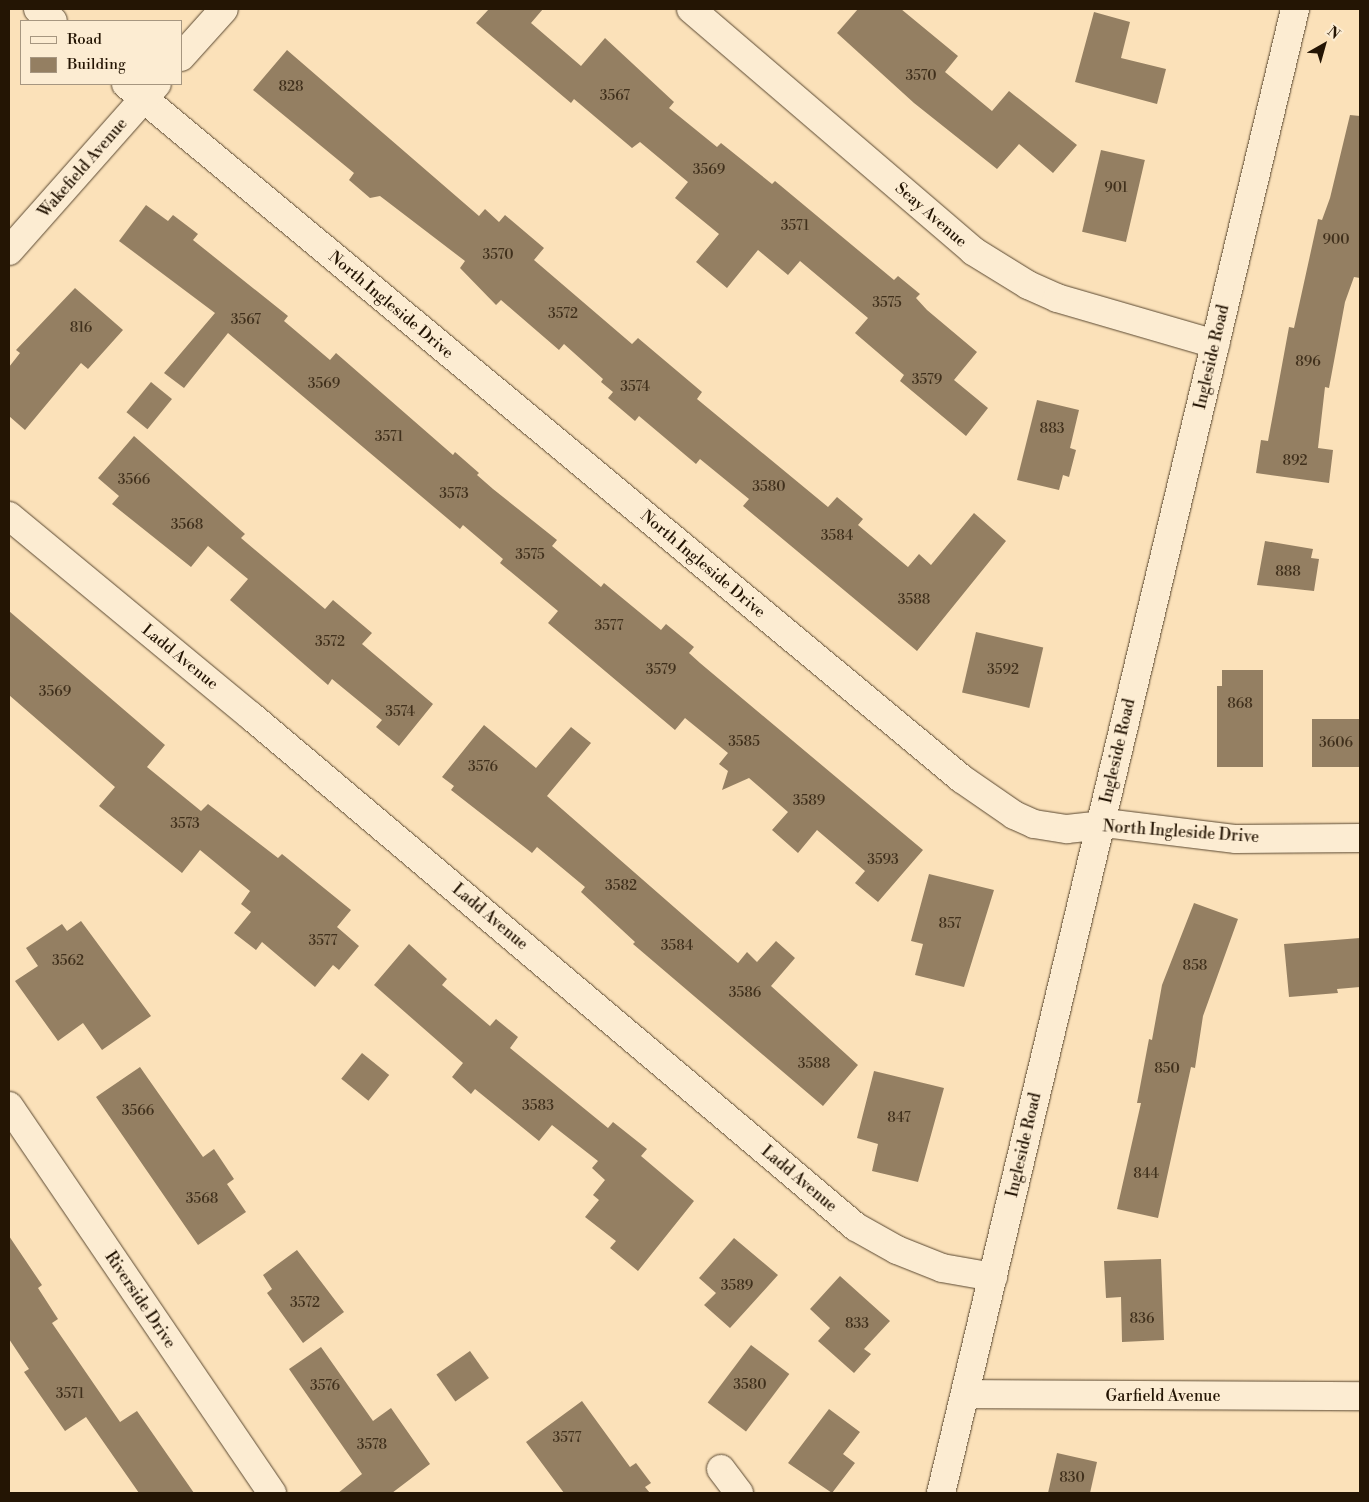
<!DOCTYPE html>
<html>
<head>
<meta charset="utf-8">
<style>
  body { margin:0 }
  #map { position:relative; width:1369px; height:1502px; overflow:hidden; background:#fbe1b9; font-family:"Libre Bodoni",serif }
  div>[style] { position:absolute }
  .building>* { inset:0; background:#947f62; transform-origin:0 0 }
  .roads { filter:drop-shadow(0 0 1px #5a4831) drop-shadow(0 0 1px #5a4831) }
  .minor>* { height:28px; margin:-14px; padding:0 14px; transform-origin:14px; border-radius:14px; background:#fcecd2 }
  span { translate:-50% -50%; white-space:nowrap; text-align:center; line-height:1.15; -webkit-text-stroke:4px #fcecd2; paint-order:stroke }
  .number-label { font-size:14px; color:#40301c }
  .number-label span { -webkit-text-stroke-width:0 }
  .street-label { font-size:16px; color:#241504 }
  .frame { position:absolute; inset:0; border:10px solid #241504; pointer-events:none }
  .legend { position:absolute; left:20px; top:20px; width:162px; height:65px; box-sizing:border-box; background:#fcecd2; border:1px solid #a69680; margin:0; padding:6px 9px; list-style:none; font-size:15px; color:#241504 }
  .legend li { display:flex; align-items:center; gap:10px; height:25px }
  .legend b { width:25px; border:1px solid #a69680 }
  .north { position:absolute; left:1299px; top:20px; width:50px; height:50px; -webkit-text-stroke:4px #fcecd2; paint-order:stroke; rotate:38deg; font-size:14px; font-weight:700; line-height:20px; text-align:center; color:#241504 }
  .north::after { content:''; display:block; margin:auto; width:18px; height:22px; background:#241504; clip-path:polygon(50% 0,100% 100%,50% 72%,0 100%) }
</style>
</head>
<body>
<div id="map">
  <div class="building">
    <i style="clip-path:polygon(489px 9px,543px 9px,531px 23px,581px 66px,605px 38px,674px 102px,669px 108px,717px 147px,721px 143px,772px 184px,775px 181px,894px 280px,898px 276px,920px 294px,916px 298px,927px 310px,977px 352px,954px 380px,988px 408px,966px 436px,900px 381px,904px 375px,855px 333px,868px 318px,800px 261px,788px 275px,758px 250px,727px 288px,696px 262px,719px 234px,675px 198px,688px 182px,640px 142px,632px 148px,574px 99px,571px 103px,476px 23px)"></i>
    <i style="clip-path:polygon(858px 9px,901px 9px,958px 56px,945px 72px,992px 111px,1009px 91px,1077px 145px,1053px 173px,1019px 144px,997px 169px,914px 103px,837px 33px)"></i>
    <i style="clip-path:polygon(1094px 12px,1130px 22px,1121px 58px,1166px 69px,1157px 104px,1075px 82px)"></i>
    <i style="clip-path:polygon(287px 50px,479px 216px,485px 209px,499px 222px,505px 215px,544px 248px,534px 260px,632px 344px,638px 338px,702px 392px,697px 399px,828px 507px,837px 497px,863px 519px,858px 525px,908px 567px,919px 554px,931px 565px,974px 513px,1006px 541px,917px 651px,743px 506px,749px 499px,700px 459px,696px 464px,639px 416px,635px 421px,608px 398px,613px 392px,601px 382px,603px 379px,564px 344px,559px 350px,501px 300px,496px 305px,460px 268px,465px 261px,380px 196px,370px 198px,349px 180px,354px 173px,253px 90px)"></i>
    <i style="clip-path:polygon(1350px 115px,1360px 116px,1360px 278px,1354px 277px,1345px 302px,1329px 388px,1325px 387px,1318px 448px,1333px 450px,1329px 483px,1256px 473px,1261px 440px,1268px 441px,1289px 327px,1294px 328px,1318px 219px,1322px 220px,1330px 198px)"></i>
    <i style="left:1101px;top:150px;width:45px;height:84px;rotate:13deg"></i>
    <i style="clip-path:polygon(146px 205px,168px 221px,173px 215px,198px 234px,193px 240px,288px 316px,284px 321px,330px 360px,336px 353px,453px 455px,455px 452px,479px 473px,477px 475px,493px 489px,557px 540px,552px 546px,601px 587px,604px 583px,661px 630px,666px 624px,694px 647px,689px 653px,700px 663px,923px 850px,878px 902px,855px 883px,865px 871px,817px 830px,798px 853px,772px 830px,788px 812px,749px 778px,722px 790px,728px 771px,719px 764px,728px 753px,685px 718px,675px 730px,548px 623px,558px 611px,500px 563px,503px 559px,463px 525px,460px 529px,228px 333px,184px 388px,164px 373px,215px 313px,119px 241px)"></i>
    <i style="clip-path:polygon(75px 288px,123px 330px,88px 369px,81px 363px,25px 430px,9px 416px,9px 367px,20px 353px,16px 350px)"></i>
    <i style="left:151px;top:382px;width:27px;height:39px;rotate:39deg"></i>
    <i style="clip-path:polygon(1037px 400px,1079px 410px,1070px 448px,1076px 450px,1069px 477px,1063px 475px,1059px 490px,1017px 480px)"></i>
    <i style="clip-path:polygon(134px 436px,245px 534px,241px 538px,325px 609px,333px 600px,372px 633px,362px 644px,433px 704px,399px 746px,376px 727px,382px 720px,332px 679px,328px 685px,230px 600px,248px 579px,208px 546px,191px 567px,112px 504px,119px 496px,98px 478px)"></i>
    <i style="clip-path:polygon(1265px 541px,1313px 549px,1311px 558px,1319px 559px,1314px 591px,1257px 585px)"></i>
    <i style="clip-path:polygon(9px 611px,165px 745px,147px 767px,201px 811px,208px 804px,278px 858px,282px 854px,351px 910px,337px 927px,359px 946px,339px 970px,333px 965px,315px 987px,262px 942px,256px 950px,234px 933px,251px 912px,241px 904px,250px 891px,200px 850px,182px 873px,99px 806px,115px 787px,9px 695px)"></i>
    <i style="left:976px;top:632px;width:69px;height:62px;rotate:13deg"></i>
    <i style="clip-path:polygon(1222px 670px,1263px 670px,1263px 767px,1217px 767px,1217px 686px,1222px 686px)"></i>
    <i style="left:1360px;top:719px;width:48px;height:48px;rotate:90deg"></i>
    <i style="clip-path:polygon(484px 725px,536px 768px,571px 727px,591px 743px,547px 796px,738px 963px,747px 952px,757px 962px,776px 941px,795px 958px,771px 986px,858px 1065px,823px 1106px,633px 944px,635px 942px,581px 892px,585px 887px,537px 847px,532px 853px,451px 790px,454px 786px,442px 777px)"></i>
    <i style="clip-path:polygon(929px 874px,994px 890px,964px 987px,915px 975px,923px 944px,911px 941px)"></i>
    <i style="clip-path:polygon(1194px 903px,1238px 919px,1203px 1016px,1195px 1068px,1191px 1067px,1158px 1218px,1117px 1209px,1141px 1103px,1137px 1103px,1149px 1039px,1152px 1040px,1162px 985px)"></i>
    <i style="clip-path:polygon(81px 921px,151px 1016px,102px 1050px,83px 1023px,58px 1041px,15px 981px,38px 966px,26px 948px,62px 924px,67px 931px)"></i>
    <i style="clip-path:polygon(1360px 938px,1360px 987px,1337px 989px,1338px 993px,1289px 997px,1284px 944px)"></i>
    <i style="clip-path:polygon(409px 944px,447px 979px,442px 985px,490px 1026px,496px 1019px,518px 1037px,510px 1048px,608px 1128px,613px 1122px,647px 1149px,641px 1156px,694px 1201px,638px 1271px,610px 1248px,616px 1241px,585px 1217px,599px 1200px,593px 1195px,605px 1180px,592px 1168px,598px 1161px,552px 1125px,539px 1141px,475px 1089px,471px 1094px,452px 1077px,463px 1063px,374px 985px)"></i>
    <i style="left:362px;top:1053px;width:35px;height:33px;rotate:39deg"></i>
    <i style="clip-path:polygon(140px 1067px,203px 1157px,214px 1149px,234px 1179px,227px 1184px,246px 1212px,198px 1245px,96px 1097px)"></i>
    <i style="clip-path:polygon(874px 1071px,944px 1088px,918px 1182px,872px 1171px,878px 1144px,857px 1138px)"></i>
    <i style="clip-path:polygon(9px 1236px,42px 1285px,38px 1288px,58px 1319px,52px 1323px,120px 1422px,137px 1411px,194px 1493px,139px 1493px,86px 1417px,65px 1431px,24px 1372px,29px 1369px,9px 1339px)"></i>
    <i style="clip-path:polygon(734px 1238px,778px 1275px,730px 1328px,704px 1305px,716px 1293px,699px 1278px)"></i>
    <i style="clip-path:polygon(297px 1250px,344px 1312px,303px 1343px,267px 1293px,272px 1289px,263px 1275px)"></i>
    <i style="clip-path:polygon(1161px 1259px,1164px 1340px,1122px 1342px,1121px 1297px,1106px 1298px,1104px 1261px)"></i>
    <i style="clip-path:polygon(840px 1276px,890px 1321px,864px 1349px,871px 1354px,854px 1373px,818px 1341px,830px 1328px,810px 1309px)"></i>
    <i style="left:751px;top:1345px;width:48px;height:72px;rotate:37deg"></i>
    <i style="clip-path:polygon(321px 1347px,373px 1421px,391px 1408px,430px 1464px,392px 1493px,338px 1493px,362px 1474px,289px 1369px)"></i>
    <i style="left:470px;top:1351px;width:33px;height:41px;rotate:55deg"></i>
    <i style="clip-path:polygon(582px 1401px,630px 1467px,636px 1463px,651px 1483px,645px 1487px,650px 1493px,564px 1493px,526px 1442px)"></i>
    <i style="clip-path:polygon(829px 1409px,860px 1432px,843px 1454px,855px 1463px,832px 1493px,788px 1463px)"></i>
    <i style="clip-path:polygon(1057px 1453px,1097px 1462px,1090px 1493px,1048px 1493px)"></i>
  </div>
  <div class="roads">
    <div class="minor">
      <i style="left:38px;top:9px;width:19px;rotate:39deg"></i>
      <i style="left:691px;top:9px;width:372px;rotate:40.6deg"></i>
      <i style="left:973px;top:251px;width:65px;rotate:31.7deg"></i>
      <i style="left:1028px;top:285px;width:32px;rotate:24deg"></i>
      <i style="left:1057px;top:298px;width:165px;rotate:16.2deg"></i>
      <i style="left:181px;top:57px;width:64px;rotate:-48.1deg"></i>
      <i style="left:126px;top:84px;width:1087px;rotate:39.74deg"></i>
      <i style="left:962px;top:779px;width:63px;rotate:34.7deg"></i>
      <i style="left:1014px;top:815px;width:22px;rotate:24deg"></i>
      <i style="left:1034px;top:824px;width:33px;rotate:9deg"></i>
      <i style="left:1067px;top:829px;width:46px;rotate:-6.2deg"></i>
      <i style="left:1113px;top:824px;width:124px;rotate:7deg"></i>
      <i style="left:1236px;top:839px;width:124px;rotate:-0.5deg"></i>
      <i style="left:9px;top:251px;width:223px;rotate:-48.5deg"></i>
      <i style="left:9px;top:516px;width:314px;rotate:39.6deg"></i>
      <i style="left:251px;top:716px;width:792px;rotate:40.19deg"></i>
      <i style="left:856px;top:1227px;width:47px;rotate:29.3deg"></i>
      <i style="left:897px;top:1250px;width:48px;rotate:21.8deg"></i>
      <i style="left:942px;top:1268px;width:52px;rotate:10deg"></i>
      <i style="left:9px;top:1106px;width:468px;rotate:55.8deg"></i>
      <i style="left:965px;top:1394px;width:395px;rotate:0.3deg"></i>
      <i style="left:721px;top:1469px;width:30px;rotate:53deg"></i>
      <i style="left:941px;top:1493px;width:1526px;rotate:-76.58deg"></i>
    </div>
  </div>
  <div class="number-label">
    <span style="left:921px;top:76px">3570</span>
    <span style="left:291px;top:87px">828</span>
    <span style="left:615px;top:96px">3567</span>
    <span style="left:709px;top:170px">3569</span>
    <span style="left:1116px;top:188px">901</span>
    <span style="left:795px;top:226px">3571</span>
    <span style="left:1336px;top:240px">900</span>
    <span style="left:498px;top:255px">3570</span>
    <span style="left:887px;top:303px">3575</span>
    <span style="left:563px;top:314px">3572</span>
    <span style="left:246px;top:320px">3567</span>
    <span style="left:81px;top:328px">816</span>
    <span style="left:1308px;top:362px">896</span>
    <span style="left:927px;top:380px">3579</span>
    <span style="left:324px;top:384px">3569</span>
    <span style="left:635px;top:387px">3574</span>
    <span style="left:1052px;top:429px">883</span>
    <span style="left:389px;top:437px">3571</span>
    <span style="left:1295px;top:461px">892</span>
    <span style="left:134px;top:480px">3566</span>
    <span style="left:769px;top:487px">3580</span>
    <span style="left:454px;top:494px">3573</span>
    <span style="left:187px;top:525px">3568</span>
    <span style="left:837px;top:536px">3584</span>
    <span style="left:530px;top:555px">3575</span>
    <span style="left:1288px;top:572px">888</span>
    <span style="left:914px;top:600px">3588</span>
    <span style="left:609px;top:626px">3577</span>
    <span style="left:330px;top:642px">3572</span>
    <span style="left:661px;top:670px">3579</span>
    <span style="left:1003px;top:670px">3592</span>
    <span style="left:55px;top:692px">3569</span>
    <span style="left:1240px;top:704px">868</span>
    <span style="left:400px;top:712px">3574</span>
    <span style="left:744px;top:742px">3585</span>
    <span style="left:1336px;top:743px">3606</span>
    <span style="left:483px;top:767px">3576</span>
    <span style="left:809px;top:801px">3589</span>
    <span style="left:185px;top:824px">3573</span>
    <span style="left:883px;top:860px">3593</span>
    <span style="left:621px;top:886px">3582</span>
    <span style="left:950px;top:924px">857</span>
    <span style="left:323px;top:941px">3577</span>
    <span style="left:677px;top:946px">3584</span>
    <span style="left:68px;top:961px">3562</span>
    <span style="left:1195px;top:966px">858</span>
    <span style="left:745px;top:993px">3586</span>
    <span style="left:814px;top:1064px">3588</span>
    <span style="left:1167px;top:1069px">850</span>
    <span style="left:538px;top:1106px">3583</span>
    <span style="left:138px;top:1111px">3566</span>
    <span style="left:899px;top:1118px">847</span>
    <span style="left:1146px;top:1174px">844</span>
    <span style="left:202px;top:1199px">3568</span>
    <span style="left:737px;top:1286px">3589</span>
    <span style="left:305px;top:1303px">3572</span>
    <span style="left:1142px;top:1319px">836</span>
    <span style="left:857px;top:1324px">833</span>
    <span style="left:750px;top:1385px">3580</span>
    <span style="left:325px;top:1386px">3576</span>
    <span style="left:70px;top:1394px">3571</span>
    <span style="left:567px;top:1438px">3577</span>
    <span style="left:372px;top:1445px">3578</span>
    <span style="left:1072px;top:1478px">830</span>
  </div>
  <div class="street-label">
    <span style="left:83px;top:168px;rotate:-49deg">Wakefield Avenue</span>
    <span style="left:931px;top:215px;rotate:41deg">Seay Avenue</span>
    <span style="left:391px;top:305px;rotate:40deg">North Ingleside Drive</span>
    <span style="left:1212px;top:357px;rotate:-77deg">Ingleside Road</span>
    <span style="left:703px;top:564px;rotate:40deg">North Ingleside Drive</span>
    <span style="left:180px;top:657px;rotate:39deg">Ladd Avenue</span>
    <span style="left:1118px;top:751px;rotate:-77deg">Ingleside Road</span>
    <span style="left:1181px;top:832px;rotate:4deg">North Ingleside Drive</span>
    <span style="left:490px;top:917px;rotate:40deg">Ladd Avenue</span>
    <span style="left:1024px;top:1145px;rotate:-77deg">Ingleside Road</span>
    <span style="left:799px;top:1179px;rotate:40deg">Ladd Avenue</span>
    <span style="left:140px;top:1300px;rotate:56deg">Riverside Drive</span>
    <span style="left:1163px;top:1396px">Garfield Avenue</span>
  </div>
  <div class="frame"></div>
  <ul class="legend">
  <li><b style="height:6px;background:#fcecd2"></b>Road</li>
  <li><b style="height:14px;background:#947f62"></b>Building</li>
  </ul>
  <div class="north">N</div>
</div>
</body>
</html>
